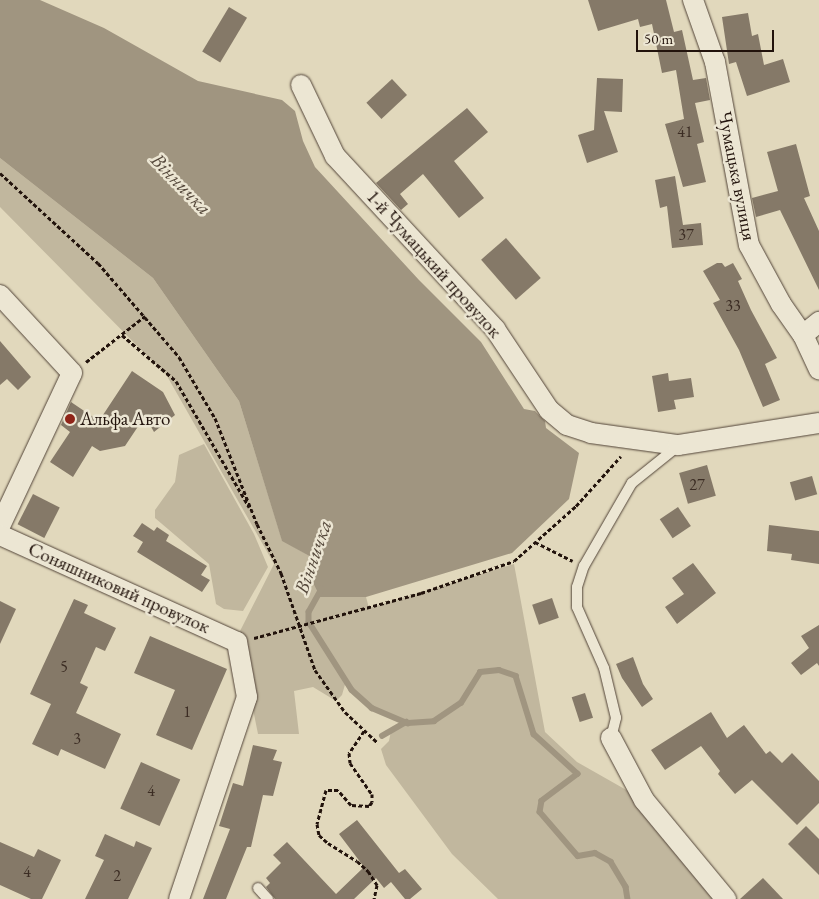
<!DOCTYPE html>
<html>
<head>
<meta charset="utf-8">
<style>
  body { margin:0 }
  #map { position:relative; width:819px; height:899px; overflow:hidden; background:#e1d8bc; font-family:"EB Garamond",serif }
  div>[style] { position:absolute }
  .green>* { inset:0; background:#c1b79e }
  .water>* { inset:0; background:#a09580 }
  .stream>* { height:5.5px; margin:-2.75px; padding:0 2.75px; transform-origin:2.75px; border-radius:2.75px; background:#a09580 }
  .building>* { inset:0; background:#857968; transform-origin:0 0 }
  .path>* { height:3px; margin-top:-1.5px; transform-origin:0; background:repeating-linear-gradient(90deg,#22130c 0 4px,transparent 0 6.5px) }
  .roads { filter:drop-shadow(0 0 1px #524438) drop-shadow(0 0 1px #524438) }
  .lane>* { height:10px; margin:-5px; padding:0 5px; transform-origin:5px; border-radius:5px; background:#ece6d3 }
  .street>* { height:20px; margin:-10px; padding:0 10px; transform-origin:10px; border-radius:10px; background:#ece6d3 }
  .dots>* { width:14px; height:14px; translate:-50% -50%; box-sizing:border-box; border:2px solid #ece6d3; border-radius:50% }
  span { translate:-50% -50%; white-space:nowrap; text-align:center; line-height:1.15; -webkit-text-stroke:5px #ece6d3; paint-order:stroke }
  .number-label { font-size:16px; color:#3b2c23 }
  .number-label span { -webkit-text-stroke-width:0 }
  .street-label { font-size:19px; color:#22130c }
  .poi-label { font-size:19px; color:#22130c }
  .left { translate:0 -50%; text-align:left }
  .water-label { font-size:20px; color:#54473a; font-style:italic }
  .scale { position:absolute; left:636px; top:30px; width:138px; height:22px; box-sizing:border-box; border:2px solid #22130c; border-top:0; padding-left:6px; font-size:15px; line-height:18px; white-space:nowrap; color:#22130c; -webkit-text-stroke:4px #ece6d3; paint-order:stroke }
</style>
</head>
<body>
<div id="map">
  <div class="green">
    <i style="clip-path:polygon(0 158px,153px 278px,239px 401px,282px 540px,313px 558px,310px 577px,320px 597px,366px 597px,369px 608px,514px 564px,545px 732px,577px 762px,644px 800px,726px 899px,629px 899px,627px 892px,628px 899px,498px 899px,452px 854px,386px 765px,381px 749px,389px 741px,391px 731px,408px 723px,372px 708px,346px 681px,342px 695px,336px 701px,313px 687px,294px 691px,299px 734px,258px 734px,238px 635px,274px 564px,167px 376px,0 207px)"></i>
    <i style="clip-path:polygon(204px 444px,254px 534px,268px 567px,243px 611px,224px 609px,216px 604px,209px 564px,155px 518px,155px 510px,175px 482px,179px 455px)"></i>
  </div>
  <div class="water">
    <i style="clip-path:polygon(0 0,40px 0,104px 28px,198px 81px,282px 100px,295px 111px,303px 141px,315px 167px,419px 280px,481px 342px,524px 409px,535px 411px,545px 421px,546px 428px,579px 453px,569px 499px,512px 553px,366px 597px,320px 597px,310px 577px,313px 558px,282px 541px,239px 401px,153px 278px,0 158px)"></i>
  </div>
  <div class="stream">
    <i style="left:322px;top:589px;width:26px;rotate:119deg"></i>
    <i style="left:309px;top:612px;width:10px;rotate:90deg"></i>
    <i style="left:309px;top:622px;width:80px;rotate:57.7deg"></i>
    <i style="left:352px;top:690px;width:27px;rotate:42deg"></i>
    <i style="left:372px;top:708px;width:39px;rotate:23deg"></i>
    <i style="left:408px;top:723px;width:26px;rotate:-4deg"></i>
    <i style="left:434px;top:721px;width:32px;rotate:-34deg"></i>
    <i style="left:461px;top:703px;width:36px;rotate:-58deg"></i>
    <i style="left:480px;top:672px;width:19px;rotate:-6deg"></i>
    <i style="left:499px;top:670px;width:18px;rotate:19deg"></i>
    <i style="left:516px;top:676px;width:61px;rotate:72.8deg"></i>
    <i style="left:534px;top:734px;width:59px;rotate:42.3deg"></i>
    <i style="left:578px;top:774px;width:45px;rotate:143.1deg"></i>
    <i style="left:542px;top:801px;width:11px;rotate:100deg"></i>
    <i style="left:540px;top:812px;width:58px;rotate:49.2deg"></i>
    <i style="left:578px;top:856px;width:17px;rotate:-10deg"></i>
    <i style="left:595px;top:853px;width:18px;rotate:29deg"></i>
    <i style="left:611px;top:862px;width:29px;rotate:59deg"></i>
    <i style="left:626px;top:887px;width:12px;rotate:81deg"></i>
    <i style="left:382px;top:736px;width:28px;rotate:-30deg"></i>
  </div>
  <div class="building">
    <i style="clip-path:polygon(588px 0,666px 0,674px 32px,682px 30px,693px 80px,706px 78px,710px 100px,695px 103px,704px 142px,697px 144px,706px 182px,683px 187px,665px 124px,684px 119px,676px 70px,662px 73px,652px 24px,640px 27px,638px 19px,598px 31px)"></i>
    <i style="left:229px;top:7px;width:21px;height:52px;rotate:31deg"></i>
    <i style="clip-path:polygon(748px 13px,752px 36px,758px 34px,764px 65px,783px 59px,790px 82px,747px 96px,736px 62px,729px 64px,722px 17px)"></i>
    <i style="clip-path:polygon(597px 78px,623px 79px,622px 112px,604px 111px,618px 152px,587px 163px,578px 135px,594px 130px)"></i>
    <i style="left:392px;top:79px;width:22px;height:35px;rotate:47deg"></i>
    <i style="clip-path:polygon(467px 108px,488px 132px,454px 161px,484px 198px,459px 218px,423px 174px,400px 194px,408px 204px,401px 210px,376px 183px)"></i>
    <i style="clip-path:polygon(796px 144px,810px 196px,804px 198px,819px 231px,819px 290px,780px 210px,756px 217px,752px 198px,778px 191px,767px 152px)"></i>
    <i style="clip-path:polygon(675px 176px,683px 225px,701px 223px,703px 245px,672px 248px,667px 206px,660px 208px,655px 180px)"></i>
    <i style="left:506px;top:238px;width:53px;height:33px;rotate:49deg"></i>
    <i style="clip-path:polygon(717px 263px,722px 263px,725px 267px,733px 263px,742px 279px,738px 281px,751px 310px,777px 358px,765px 364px,780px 400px,763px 407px,739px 350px,713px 303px,720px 300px,703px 271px)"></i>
    <i style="clip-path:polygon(0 341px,31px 377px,18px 390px,7px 379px,0 385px)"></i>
    <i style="clip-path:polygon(132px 371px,163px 392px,175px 415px,154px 432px,145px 416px,125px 446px,100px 451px,92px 446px,73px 477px,50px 462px,70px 432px,61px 425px,71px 402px,99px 421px)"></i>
    <i style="clip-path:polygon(668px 373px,669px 381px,691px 378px,694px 397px,674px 400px,676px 409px,658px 412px,652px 376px)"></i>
    <i style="left:707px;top:465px;width:32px;height:29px;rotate:74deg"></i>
    <i style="left:812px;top:476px;width:19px;height:23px;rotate:74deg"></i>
    <i style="left:33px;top:494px;width:30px;height:34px;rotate:27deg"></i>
    <i style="left:678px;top:507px;width:23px;height:22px;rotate:56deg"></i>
    <i style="clip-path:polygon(142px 523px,154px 531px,157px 527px,169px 535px,166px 541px,207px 566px,201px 575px,210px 580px,202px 592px,137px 552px,143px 542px,133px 536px)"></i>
    <i style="clip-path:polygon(769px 525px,819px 531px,819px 564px,791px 560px,792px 554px,767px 551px)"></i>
    <i style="clip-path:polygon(693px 563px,716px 593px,677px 624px,665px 607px,684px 594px,672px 578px)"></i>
    <i style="left:552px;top:598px;width:21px;height:21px;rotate:71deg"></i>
    <i style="clip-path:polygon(74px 599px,88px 605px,84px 613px,116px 628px,105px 651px,96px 647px,80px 683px,88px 687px,76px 713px,121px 734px,105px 769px,61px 749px,58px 756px,32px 744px,51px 704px,30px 694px)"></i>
    <i style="clip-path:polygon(0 601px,16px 609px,0 644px)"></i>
    <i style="clip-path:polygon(819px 625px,819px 666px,817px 663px,801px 675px,791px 663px,809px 648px,801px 636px)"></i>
    <i style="clip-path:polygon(150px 636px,227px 669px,192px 750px,156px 735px,175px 690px,134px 673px)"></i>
    <i style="clip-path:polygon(633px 657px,643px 684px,653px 699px,642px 707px,622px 678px,616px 664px)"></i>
    <i style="left:585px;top:693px;width:26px;height:14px;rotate:72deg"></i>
    <i style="clip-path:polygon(711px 712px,727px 738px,744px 725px,766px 754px,770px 751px,782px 763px,792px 753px,819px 781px,819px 803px,797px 825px,752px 780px,735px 794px,718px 774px,720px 771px,701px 746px,665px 770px,651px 750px)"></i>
    <i style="clip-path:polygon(253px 745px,277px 750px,273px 760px,282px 762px,273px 796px,263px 795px,251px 847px,247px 847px,226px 899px,203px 899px,230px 829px,219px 826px,233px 783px,243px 786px)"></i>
    <i style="left:141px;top:762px;width:43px;height:51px;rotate:24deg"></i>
    <i style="clip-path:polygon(357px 820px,399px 873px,405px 869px,422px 889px,410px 899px,405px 899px,391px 882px,384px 888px,376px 878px,354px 899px,275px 899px,266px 887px,270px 883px,266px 878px,281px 863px,273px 855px,287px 842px,336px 894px,364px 867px,339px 834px)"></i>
    <i style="clip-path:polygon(806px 826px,819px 839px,819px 875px,788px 844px)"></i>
    <i style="clip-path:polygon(105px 834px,134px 847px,136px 841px,152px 848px,128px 899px,85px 899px,104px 860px,95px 856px)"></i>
    <i style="clip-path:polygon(0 842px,34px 857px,38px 849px,61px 860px,42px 899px,31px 899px,0 885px)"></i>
    <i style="clip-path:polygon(763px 878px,783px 899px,740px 899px)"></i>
  </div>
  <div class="path">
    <i style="left:0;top:173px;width:133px;rotate:42.6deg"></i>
    <i style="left:98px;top:263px;width:124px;rotate:49.2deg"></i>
    <i style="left:179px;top:357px;width:71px;rotate:59.5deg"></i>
    <i style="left:215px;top:418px;width:114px;rotate:68.4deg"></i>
    <i style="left:257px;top:524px;width:55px;rotate:63.9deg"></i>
    <i style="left:281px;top:573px;width:103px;rotate:70.7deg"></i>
    <i style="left:315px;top:670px;width:52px;rotate:54.5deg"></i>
    <i style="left:345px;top:712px;width:45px;rotate:43.2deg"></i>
    <i style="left:122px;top:335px;width:71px;rotate:40.4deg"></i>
    <i style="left:176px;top:381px;width:146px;rotate:59.9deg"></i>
    <i style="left:86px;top:362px;width:75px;rotate:-37.9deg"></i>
    <i style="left:535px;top:542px;width:42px;rotate:26.6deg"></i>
    <i style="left:254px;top:638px;width:173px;rotate:-15.1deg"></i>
    <i style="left:421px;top:593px;width:98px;rotate:-19deg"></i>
    <i style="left:514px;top:561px;width:83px;rotate:-41.6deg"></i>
    <i style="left:576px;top:506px;width:67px;rotate:-48deg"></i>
    <i style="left:364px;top:731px;width:27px;rotate:124deg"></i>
    <i style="left:349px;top:753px;width:10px;rotate:84deg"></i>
    <i style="left:350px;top:763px;width:38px;rotate:55deg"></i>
    <i style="left:372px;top:794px;width:8px;rotate:90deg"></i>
    <i style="left:372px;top:802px;width:5px;rotate:127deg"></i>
    <i style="left:369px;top:806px;width:18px;rotate:-177deg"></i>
    <i style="left:351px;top:805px;width:20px;rotate:-131deg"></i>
    <i style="left:338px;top:790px;width:12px;rotate:180deg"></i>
    <i style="left:326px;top:790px;width:35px;rotate:105deg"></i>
    <i style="left:317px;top:824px;width:11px;rotate:80deg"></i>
    <i style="left:319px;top:835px;width:12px;rotate:42deg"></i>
    <i style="left:328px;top:843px;width:34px;rotate:32deg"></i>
    <i style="left:357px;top:861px;width:15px;rotate:42deg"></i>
    <i style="left:368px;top:871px;width:17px;rotate:57deg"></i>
    <i style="left:377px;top:885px;width:14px;rotate:102deg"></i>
  </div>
  <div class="roads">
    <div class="lane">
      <i style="left:611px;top:738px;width:21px;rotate:-76deg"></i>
      <i style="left:616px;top:718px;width:51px;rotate:-103.5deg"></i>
      <i style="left:604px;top:668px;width:67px;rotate:-113.9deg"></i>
      <i style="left:577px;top:607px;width:20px;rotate:-90deg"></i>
      <i style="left:577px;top:587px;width:22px;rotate:-72deg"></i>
      <i style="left:584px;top:566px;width:96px;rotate:-60deg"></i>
      <i style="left:632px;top:483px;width:59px;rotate:-38.8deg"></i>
      <i style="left:258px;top:888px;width:15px;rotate:48deg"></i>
    </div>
    <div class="street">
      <i style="left:693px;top:0;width:66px;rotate:70.5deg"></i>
      <i style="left:715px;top:62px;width:186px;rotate:79.5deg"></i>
      <i style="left:749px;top:245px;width:67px;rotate:61.5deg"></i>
      <i style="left:781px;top:304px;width:38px;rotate:55deg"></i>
      <i style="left:803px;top:335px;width:38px;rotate:65deg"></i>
      <i style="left:301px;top:85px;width:79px;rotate:64.4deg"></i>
      <i style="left:335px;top:156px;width:236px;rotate:47.2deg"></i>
      <i style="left:495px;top:329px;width:97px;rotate:56.3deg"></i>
      <i style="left:549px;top:410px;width:23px;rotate:40deg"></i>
      <i style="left:567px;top:425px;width:25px;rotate:18deg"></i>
      <i style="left:591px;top:433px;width:88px;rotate:7.9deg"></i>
      <i style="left:678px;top:445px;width:143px;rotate:-8.9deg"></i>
      <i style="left:0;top:295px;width:106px;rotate:47.3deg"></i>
      <i style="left:72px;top:373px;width:169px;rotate:115.2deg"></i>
      <i style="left:803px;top:335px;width:21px;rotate:-39deg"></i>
      <i style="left:0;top:535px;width:260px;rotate:24.3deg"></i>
      <i style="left:237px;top:642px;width:56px;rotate:79.7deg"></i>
      <i style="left:247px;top:697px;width:213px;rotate:108.6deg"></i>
      <i style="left:611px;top:738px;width:70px;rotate:62deg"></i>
      <i style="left:644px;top:800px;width:129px;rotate:50.4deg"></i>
    </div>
  </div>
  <div class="dots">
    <i style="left:70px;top:419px;background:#8f2418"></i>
  </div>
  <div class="number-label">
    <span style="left:685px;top:132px">41</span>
    <span style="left:686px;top:235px">37</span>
    <span style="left:733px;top:306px">33</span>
    <span style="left:697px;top:485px">27</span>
    <span style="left:64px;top:667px">5</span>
    <span style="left:187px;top:712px">1</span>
    <span style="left:77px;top:739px">3</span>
    <span style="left:151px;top:791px">4</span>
    <span style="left:27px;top:872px">4</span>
    <span style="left:117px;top:876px">2</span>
  </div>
  <div class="street-label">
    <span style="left:737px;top:176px;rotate:79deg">Чумацька вулиця</span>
    <span style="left:434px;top:264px;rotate:48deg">1-й Чумацький провулок</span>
    <span style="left:119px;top:588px;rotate:24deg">Соняшниковий провулок</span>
  </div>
  <div class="poi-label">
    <span class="left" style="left:80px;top:419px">Альфа Авто</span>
  </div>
  <div class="water-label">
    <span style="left:181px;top:184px;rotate:46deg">Вінничка</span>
    <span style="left:313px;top:557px;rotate:-71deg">Вінничка</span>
  </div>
  <div class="scale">50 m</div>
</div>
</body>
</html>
